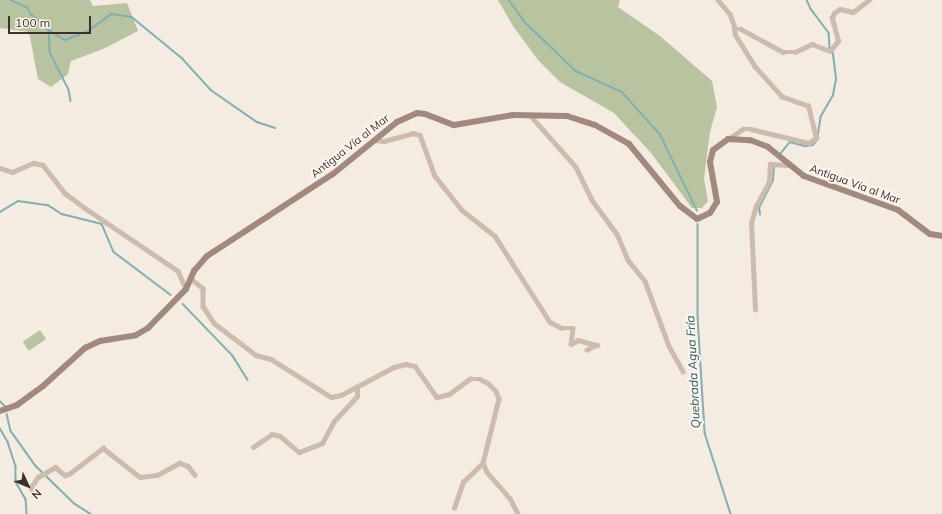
<!DOCTYPE html>
<html>
<head>
<meta charset="utf-8">
<style>
  body { margin:0 }
  #map { position:relative; width:942px; height:514px; overflow:hidden; background:#f4ebe1; font-family:Mulish,sans-serif }
  div>[style] { position:absolute }
  .green>* { inset:0; background:#b8c4a0; transform-origin:0 0 }
  .stream>* { height:1.5px; margin:-0.75px; padding:0 0.75px; transform-origin:0.75px; border-radius:0.75px; background:#7fb0b2 }
  .street>* { height:4.5px; margin:-2.25px; padding:0 2.25px; transform-origin:2.25px; border-radius:2.25px; background:#cdbbac }
  .secondary>* { height:6px; margin:-3px; padding:0 3px; transform-origin:3px; border-radius:3px; background:#a18a7d }
  span { translate:-50% -50%; white-space:nowrap; text-align:center; line-height:1.15; -webkit-text-stroke:4px #fbf5ee; paint-order:stroke }
  .street-label { font-size:11px; color:#3b302b }
  .water-label { font-size:12px; color:#1f5a5e; font-style:italic }
  .north { position:absolute; left:8px; top:466px; width:40px; height:40px; -webkit-text-stroke:3px #fbf5ee; paint-order:stroke; rotate:134deg; font-size:11px; font-weight:700; line-height:16px; text-align:center; color:#3b302b }
  .north::after { content:''; display:block; margin:auto; width:14px; height:18px; background:#3b302b; clip-path:polygon(50% 0,100% 100%,50% 72%,0 100%) }
  .scale { position:absolute; left:8px; top:16px; width:83px; height:18px; box-sizing:border-box; border:2px solid #3b302b; border-top:0; padding-left:5px; font-size:12px; line-height:14px; white-space:nowrap; color:#3b302b; -webkit-text-stroke:3px #fbf5ee; paint-order:stroke }
</style>
</head>
<body>
<div id="map">
  <div class="green">
    <i style="clip-path:polygon(0 0,90px 0,93px 6px,127px 3px,138px 31px,103px 49px,71px 61px,68px 74px,51px 87px,38px 79px,29px 32px,0 28px)"></i>
    <i style="clip-path:polygon(498px 0,620px 0,618px 7px,660px 36px,712px 81px,717px 107px,710px 132px,704px 179px,708px 201px,702px 208px,692px 208px,651px 153px,614px 113px,560px 82px,538px 60px,513px 26px)"></i>
    <i style="left:40px;top:330px;width:11px;height:21px;rotate:56deg"></i>
  </div>
  <div class="stream">
    <i style="left:11px;top:0;width:19px;rotate:25deg"></i>
    <i style="left:28px;top:8px;width:7px;rotate:63deg"></i>
    <i style="left:31px;top:14px;width:24px;rotate:42deg"></i>
    <i style="left:49px;top:30px;width:22px;rotate:87deg"></i>
    <i style="left:50px;top:52px;width:42px;rotate:63.4deg"></i>
    <i style="left:69px;top:90px;width:11px;rotate:80deg"></i>
    <i style="left:509px;top:0;width:27px;rotate:54deg"></i>
    <i style="left:525px;top:22px;width:71px;rotate:43.9deg"></i>
    <i style="left:576px;top:71px;width:51px;rotate:24.5deg"></i>
    <i style="left:622px;top:92px;width:57px;rotate:47.9deg"></i>
    <i style="left:660px;top:134px;width:85px;rotate:64deg"></i>
    <i style="left:807px;top:0;width:10px;rotate:66deg"></i>
    <i style="left:811px;top:9px;width:30px;rotate:53deg"></i>
    <i style="left:829px;top:33px;width:15px;rotate:86deg"></i>
    <i style="left:49px;top:30px;width:19px;rotate:32deg"></i>
    <i style="left:65px;top:40px;width:25px;rotate:-21deg"></i>
    <i style="left:88px;top:31px;width:29px;rotate:-36deg"></i>
    <i style="left:111px;top:14px;width:21px;rotate:8deg"></i>
    <i style="left:132px;top:17px;width:65px;rotate:39.4deg"></i>
    <i style="left:182px;top:58px;width:43px;rotate:47.8deg"></i>
    <i style="left:211px;top:90px;width:56px;rotate:34.8deg"></i>
    <i style="left:257px;top:122px;width:19px;rotate:18deg"></i>
    <i style="left:781px;top:153px;width:14px;rotate:-51deg"></i>
    <i style="left:790px;top:142px;width:16px;rotate:15deg"></i>
    <i style="left:805px;top:146px;width:8px;rotate:-7deg"></i>
    <i style="left:813px;top:145px;width:6px;rotate:-51deg"></i>
    <i style="left:817px;top:140px;width:24px;rotate:-81deg"></i>
    <i style="left:821px;top:116px;width:24px;rotate:-60deg"></i>
    <i style="left:833px;top:95px;width:16px;rotate:-79deg"></i>
    <i style="left:836px;top:79px;width:26px;rotate:-97deg"></i>
    <i style="left:0;top:212px;width:21px;rotate:-31deg"></i>
    <i style="left:18px;top:201px;width:30px;rotate:8deg"></i>
    <i style="left:48px;top:205px;width:17px;rotate:33deg"></i>
    <i style="left:62px;top:214px;width:41px;rotate:14deg"></i>
    <i style="left:102px;top:224px;width:30px;rotate:67deg"></i>
    <i style="left:114px;top:252px;width:71px;rotate:37deg"></i>
    <i style="left:760px;top:215px;width:7px;rotate:-98deg"></i>
    <i style="left:759px;top:208px;width:31px;rotate:-63deg"></i>
    <i style="left:773px;top:180px;width:14px;rotate:-86deg"></i>
    <i style="left:698px;top:224px;width:93px;rotate:90deg"></i>
    <i style="left:698px;top:317px;width:116px;rotate:86.5deg"></i>
    <i style="left:705px;top:433px;width:85px;rotate:72.2deg"></i>
    <i style="left:183px;top:304px;width:72px;rotate:46.1deg"></i>
    <i style="left:233px;top:356px;width:28px;rotate:58deg"></i>
    <i style="left:0;top:401px;width:7px;rotate:45deg"></i>
    <i style="left:7px;top:414px;width:17px;rotate:77deg"></i>
    <i style="left:11px;top:431px;width:43px;rotate:54.5deg"></i>
    <i style="left:36px;top:466px;width:54px;rotate:44.3deg"></i>
    <i style="left:75px;top:504px;width:19px;rotate:32deg"></i>
    <i style="left:0;top:428px;width:16px;rotate:60deg"></i>
    <i style="left:8px;top:442px;width:26px;rotate:72deg"></i>
    <i style="left:16px;top:467px;width:15px;rotate:90deg"></i>
    <i style="left:16px;top:482px;width:20px;rotate:60deg"></i>
    <i style="left:26px;top:499px;width:15px;rotate:86deg"></i>
  </div>
  <div class="street">
    <i style="left:718px;top:0;width:18px;rotate:49deg"></i>
    <i style="left:730px;top:14px;width:15px;rotate:70deg"></i>
    <i style="left:530px;top:115px;width:69px;rotate:48.5deg"></i>
    <i style="left:576px;top:167px;width:37px;rotate:64deg"></i>
    <i style="left:592px;top:200px;width:42px;rotate:53.7deg"></i>
    <i style="left:617px;top:234px;width:28px;rotate:67deg"></i>
    <i style="left:628px;top:260px;width:27px;rotate:51deg"></i>
    <i style="left:645px;top:281px;width:69px;rotate:69.7deg"></i>
    <i style="left:669px;top:346px;width:29px;rotate:61deg"></i>
    <i style="left:728px;top:139px;width:18px;rotate:-34deg"></i>
    <i style="left:743px;top:129px;width:8px"></i>
    <i style="left:751px;top:129px;width:60px;rotate:13.6deg"></i>
    <i style="left:809px;top:143px;width:9px;rotate:-36deg"></i>
    <i style="left:816px;top:138px;width:33px;rotate:-104deg"></i>
    <i style="left:808px;top:106px;width:28px;rotate:-161deg"></i>
    <i style="left:782px;top:97px;width:40px;rotate:-132deg"></i>
    <i style="left:755px;top:67px;width:38px;rotate:-122deg"></i>
    <i style="left:735px;top:35px;width:6px;rotate:-99deg"></i>
    <i style="left:734px;top:29px;width:7px"></i>
    <i style="left:741px;top:29px;width:48px;rotate:28.7deg"></i>
    <i style="left:783px;top:52px;width:12px"></i>
    <i style="left:795px;top:52px;width:19px;rotate:-25deg"></i>
    <i style="left:812px;top:44px;width:19px;rotate:21deg"></i>
    <i style="left:830px;top:51px;width:13px;rotate:-51deg"></i>
    <i style="left:838px;top:41px;width:24px;rotate:-105deg"></i>
    <i style="left:832px;top:18px;width:5px;rotate:-68deg"></i>
    <i style="left:834px;top:13px;width:7px;rotate:-34deg"></i>
    <i style="left:840px;top:9px;width:13px;rotate:13deg"></i>
    <i style="left:853px;top:12px;width:20px;rotate:-37deg"></i>
    <i style="left:375px;top:140px;width:9px;rotate:6deg"></i>
    <i style="left:384px;top:141px;width:30px;rotate:-15deg"></i>
    <i style="left:413px;top:133px;width:7px;rotate:16deg"></i>
    <i style="left:420px;top:135px;width:44px;rotate:69.9deg"></i>
    <i style="left:435px;top:176px;width:43px;rotate:51.5deg"></i>
    <i style="left:462px;top:210px;width:42px;rotate:38.2deg"></i>
    <i style="left:495px;top:236px;width:102px;rotate:57.4deg"></i>
    <i style="left:550px;top:322px;width:13px;rotate:27deg"></i>
    <i style="left:562px;top:328px;width:11px"></i>
    <i style="left:573px;top:328px;width:16px;rotate:97deg"></i>
    <i style="left:571px;top:344px;width:8px;rotate:-30deg"></i>
    <i style="left:578px;top:340px;width:20px;rotate:15deg"></i>
    <i style="left:597px;top:345px;width:11px;rotate:153deg"></i>
    <i style="left:0;top:168px;width:13px;rotate:18deg"></i>
    <i style="left:12px;top:172px;width:23px;rotate:-23deg"></i>
    <i style="left:33px;top:163px;width:10px;rotate:11deg"></i>
    <i style="left:43px;top:165px;width:36px;rotate:52deg"></i>
    <i style="left:65px;top:193px;width:25px;rotate:37deg"></i>
    <i style="left:85px;top:208px;width:112px;rotate:34.1deg"></i>
    <i style="left:178px;top:271px;width:20px;rotate:66deg"></i>
    <i style="left:190px;top:278px;width:16px;rotate:38deg"></i>
    <i style="left:203px;top:288px;width:18px;rotate:90deg"></i>
    <i style="left:203px;top:306px;width:20px;rotate:57deg"></i>
    <i style="left:214px;top:323px;width:53px;rotate:37.3deg"></i>
    <i style="left:256px;top:355px;width:16px;rotate:15deg"></i>
    <i style="left:271px;top:359px;width:71px;rotate:32.3deg"></i>
    <i style="left:331px;top:397px;width:10px;rotate:-11deg"></i>
    <i style="left:341px;top:395px;width:60px;rotate:-27.8deg"></i>
    <i style="left:394px;top:367px;width:12px;rotate:-14deg"></i>
    <i style="left:406px;top:364px;width:9px;rotate:13deg"></i>
    <i style="left:415px;top:366px;width:38px;rotate:55deg"></i>
    <i style="left:437px;top:397px;width:12px;rotate:-14deg"></i>
    <i style="left:449px;top:394px;width:26px;rotate:-36deg"></i>
    <i style="left:470px;top:379px;width:10px"></i>
    <i style="left:480px;top:379px;width:9px;rotate:27deg"></i>
    <i style="left:488px;top:383px;width:11px;rotate:45deg"></i>
    <i style="left:496px;top:391px;width:9px;rotate:69deg"></i>
    <i style="left:499px;top:399px;width:66px;rotate:104deg"></i>
    <i style="left:483px;top:463px;width:10px;rotate:66deg"></i>
    <i style="left:487px;top:472px;width:35px;rotate:49deg"></i>
    <i style="left:510px;top:498px;width:18px;rotate:63deg"></i>
    <i style="left:755px;top:310px;width:87px;rotate:-92.6deg"></i>
    <i style="left:751px;top:223px;width:18px;rotate:-74deg"></i>
    <i style="left:756px;top:206px;width:27px;rotate:-62deg"></i>
    <i style="left:769px;top:182px;width:18px;rotate:-87deg"></i>
    <i style="left:770px;top:164px;width:18px;rotate:3deg"></i>
    <i style="left:253px;top:447px;width:23px;rotate:-34deg"></i>
    <i style="left:272px;top:434px;width:8px;rotate:14deg"></i>
    <i style="left:280px;top:436px;width:25px;rotate:40deg"></i>
    <i style="left:299px;top:452px;width:25px;rotate:-21deg"></i>
    <i style="left:322px;top:443px;width:25px;rotate:-61deg"></i>
    <i style="left:334px;top:421px;width:34px;rotate:-47deg"></i>
    <i style="left:357px;top:396px;width:9px;rotate:-90deg"></i>
    <i style="left:33px;top:495px;width:8px;rotate:-104deg"></i>
    <i style="left:31px;top:487px;width:12px;rotate:-55deg"></i>
    <i style="left:38px;top:477px;width:20px;rotate:-30deg"></i>
    <i style="left:55px;top:467px;width:13px;rotate:39deg"></i>
    <i style="left:65px;top:475px;width:4px;rotate:-14deg"></i>
    <i style="left:69px;top:474px;width:43px;rotate:-37.4deg"></i>
    <i style="left:103px;top:448px;width:47px;rotate:38.1deg"></i>
    <i style="left:140px;top:477px;width:17px;rotate:-7deg"></i>
    <i style="left:157px;top:475px;width:26px;rotate:-28deg"></i>
    <i style="left:180px;top:463px;width:9px;rotate:21deg"></i>
    <i style="left:188px;top:466px;width:11px;rotate:52deg"></i>
    <i style="left:454px;top:508px;width:28px;rotate:-71deg"></i>
    <i style="left:463px;top:482px;width:28px;rotate:-44deg"></i>
  </div>
  <div class="secondary">
    <i style="left:0;top:411px;width:18px;rotate:-19deg"></i>
    <i style="left:17px;top:405px;width:32px;rotate:-36deg"></i>
    <i style="left:43px;top:386px;width:57px;rotate:-42.1deg"></i>
    <i style="left:85px;top:348px;width:17px;rotate:-25deg"></i>
    <i style="left:100px;top:341px;width:36px;rotate:-9deg"></i>
    <i style="left:136px;top:335px;width:14px;rotate:-30deg"></i>
    <i style="left:148px;top:328px;width:54px;rotate:-45.7deg"></i>
    <i style="left:186px;top:289px;width:20px;rotate:-66deg"></i>
    <i style="left:194px;top:271px;width:20px;rotate:-49deg"></i>
    <i style="left:207px;top:256px;width:150px;rotate:-33.1deg"></i>
    <i style="left:333px;top:174px;width:82px;rotate:-39.1deg"></i>
    <i style="left:397px;top:122px;width:22px;rotate:-24deg"></i>
    <i style="left:417px;top:113px;width:8px;rotate:7deg"></i>
    <i style="left:425px;top:114px;width:31px;rotate:21deg"></i>
    <i style="left:454px;top:125px;width:60px;rotate:-9.6deg"></i>
    <i style="left:513px;top:115px;width:54px;rotate:1.1deg"></i>
    <i style="left:567px;top:116px;width:29px;rotate:18deg"></i>
    <i style="left:595px;top:125px;width:39px;rotate:29deg"></i>
    <i style="left:629px;top:144px;width:80px;rotate:50.6deg"></i>
    <i style="left:680px;top:206px;width:21px;rotate:37deg"></i>
    <i style="left:697px;top:219px;width:14px;rotate:-25deg"></i>
    <i style="left:710px;top:213px;width:13px;rotate:-58deg"></i>
    <i style="left:717px;top:202px;width:41px;rotate:-99.9deg"></i>
    <i style="left:710px;top:162px;width:12px;rotate:-76deg"></i>
    <i style="left:713px;top:150px;width:19px;rotate:-36deg"></i>
    <i style="left:728px;top:139px;width:22px;rotate:3deg"></i>
    <i style="left:750px;top:140px;width:19px;rotate:21deg"></i>
    <i style="left:768px;top:147px;width:46px;rotate:38.9deg"></i>
    <i style="left:804px;top:176px;width:100px;rotate:19.9deg"></i>
    <i style="left:898px;top:210px;width:40px;rotate:37deg"></i>
    <i style="left:930px;top:234px;width:12px;rotate:9deg"></i>
  </div>
  <div class="street-label">
    <span style="left:350px;top:146px;rotate:-38deg">Antigua Vía al Mar</span>
    <span style="left:855px;top:184px;rotate:20deg">Antigua Vía al Mar</span>
  </div>
  <div class="water-label">
    <span style="left:693px;top:372px;rotate:-93deg">Quebrada Agua Fría</span>
  </div>
  <div class="north">N</div>
  <div class="scale">100 m</div>
</div>
</body>
</html>
